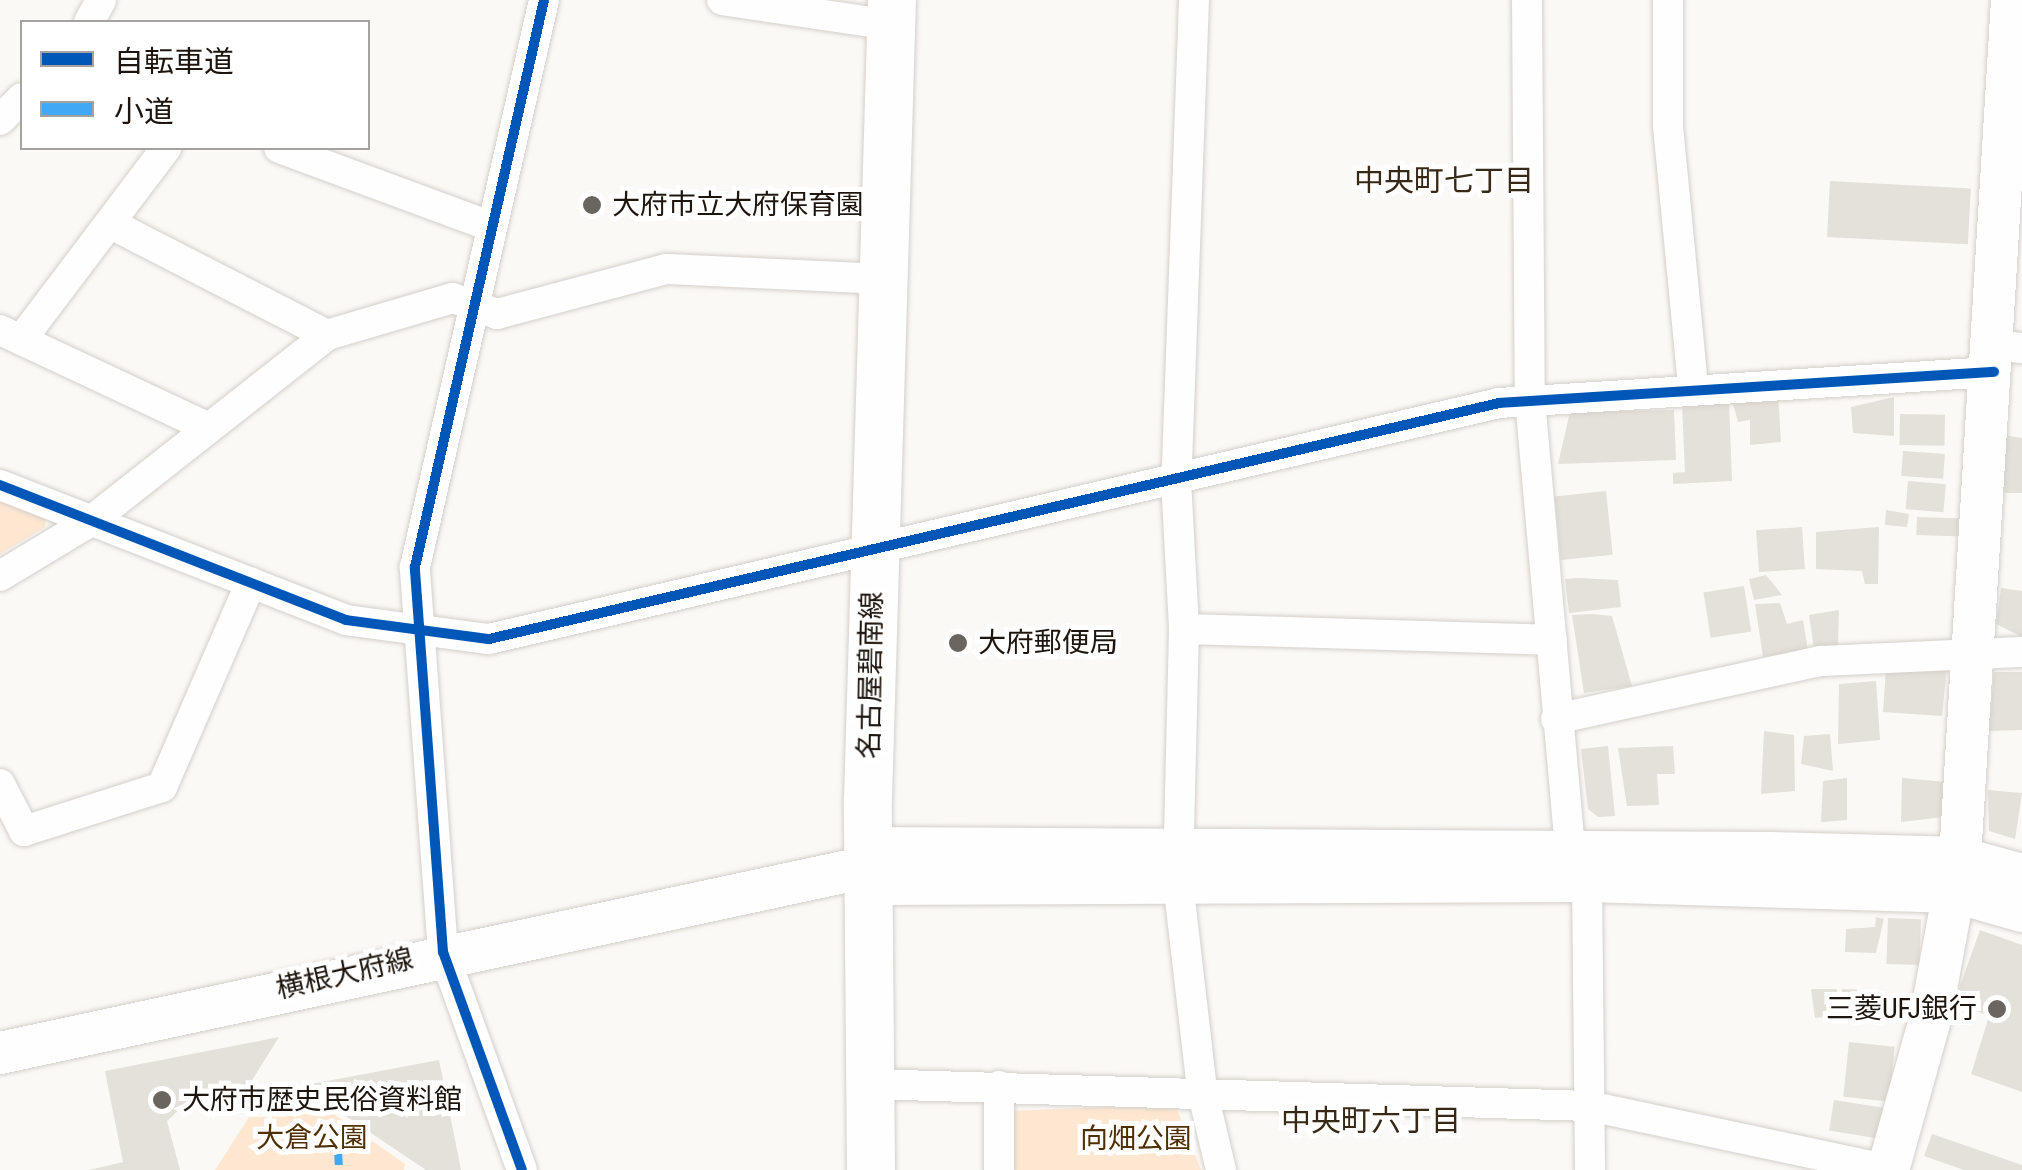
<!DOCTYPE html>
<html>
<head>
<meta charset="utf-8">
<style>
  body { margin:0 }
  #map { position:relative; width:2022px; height:1170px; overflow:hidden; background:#fbf9f6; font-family:"Roboto Condensed","Noto Sans JP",sans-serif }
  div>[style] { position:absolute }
  .green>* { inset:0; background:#fde7d1 }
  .building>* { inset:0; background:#e4e0da; transform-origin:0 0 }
  .roads { filter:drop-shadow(0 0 2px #d4cfca) drop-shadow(0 0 2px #d4cfca) }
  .street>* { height:30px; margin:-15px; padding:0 15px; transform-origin:15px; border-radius:15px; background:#fefefe }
  .secondary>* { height:42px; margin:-21px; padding:0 21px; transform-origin:21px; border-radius:21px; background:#fefefe }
  .primary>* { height:48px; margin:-24px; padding:0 24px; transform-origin:24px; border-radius:24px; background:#fefefe }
  .quiet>* { height:8px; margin-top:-4px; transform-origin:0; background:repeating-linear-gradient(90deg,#3fa9f5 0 15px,transparent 0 23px) }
  .cycleway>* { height:10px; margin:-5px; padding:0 5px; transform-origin:5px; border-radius:5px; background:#0057b8 }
  .dots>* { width:28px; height:28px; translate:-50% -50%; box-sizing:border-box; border:5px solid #fff; border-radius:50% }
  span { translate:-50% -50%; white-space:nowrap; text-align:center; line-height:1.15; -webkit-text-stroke:10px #fff; paint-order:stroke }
  .poi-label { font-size:28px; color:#1e160e }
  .left { translate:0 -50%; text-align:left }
  .right { translate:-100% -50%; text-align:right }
  .street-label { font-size:28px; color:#1e160e }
  .park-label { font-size:28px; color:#503003 }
  .neighbourhood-label { font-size:30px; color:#382816 }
  .legend { position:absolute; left:20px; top:20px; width:350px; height:130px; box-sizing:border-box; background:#fff; border:2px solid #a5a29f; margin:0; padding:12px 18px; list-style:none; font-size:30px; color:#1e160e }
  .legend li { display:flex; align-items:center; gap:20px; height:50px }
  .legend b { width:50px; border:2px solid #a5a29f }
</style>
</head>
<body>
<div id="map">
  <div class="green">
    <i style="clip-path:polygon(0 500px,46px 517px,45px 527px,0 554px)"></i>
    <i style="clip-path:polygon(308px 1096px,405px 1164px,404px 1170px,215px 1170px,249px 1117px,286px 1117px)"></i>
    <i style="clip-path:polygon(1153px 1105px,1177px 1109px,1201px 1170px,1008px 1170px,1010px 1111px)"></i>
  </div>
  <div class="building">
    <i style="left:1830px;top:181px;width:141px;height:56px;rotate:3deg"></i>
    <i style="clip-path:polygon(1778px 392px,1781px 442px,1750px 445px,1750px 420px,1738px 422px,1731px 396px)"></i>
    <i style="clip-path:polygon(1894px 397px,1894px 436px,1853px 433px,1851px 407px)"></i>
    <i style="clip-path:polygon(1729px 402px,1732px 481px,1673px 484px,1673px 473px,1685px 472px,1682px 405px)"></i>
    <i style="clip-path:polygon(1674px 410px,1676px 460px,1558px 464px,1570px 412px)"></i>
    <i style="left:1900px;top:414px;width:45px;height:31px;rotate:1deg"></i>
    <i style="clip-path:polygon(2002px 435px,2022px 438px,2022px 493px,2005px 493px,1999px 480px)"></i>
    <i style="left:1903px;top:451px;width:42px;height:25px;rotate:4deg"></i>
    <i style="left:1908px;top:481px;width:38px;height:28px;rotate:5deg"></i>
    <i style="left:1606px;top:491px;width:64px;height:52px;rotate:84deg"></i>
    <i style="clip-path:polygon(1886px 510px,1909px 514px,1907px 527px,1885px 525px)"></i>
    <i style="left:1917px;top:517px;width:46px;height:18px;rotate:2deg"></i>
    <i style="left:1802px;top:527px;width:42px;height:46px;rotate:86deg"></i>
    <i style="clip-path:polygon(1879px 527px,1878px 584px,1865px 584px,1862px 571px,1816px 569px,1816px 532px)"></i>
    <i style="clip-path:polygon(1766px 575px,1782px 595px,1754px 600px,1749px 579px)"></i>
    <i style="clip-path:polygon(1578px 578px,1618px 580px,1621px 607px,1569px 613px,1565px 579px)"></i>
    <i style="left:1744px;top:586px;width:46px;height:41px;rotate:81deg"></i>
    <i style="clip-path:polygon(2001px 588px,2022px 591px,2022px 637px,1996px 624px)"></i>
    <i style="clip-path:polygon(1780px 603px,1787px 624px,1803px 620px,1808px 650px,1763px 657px,1755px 604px)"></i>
    <i style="clip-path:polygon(1839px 610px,1838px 645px,1814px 649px,1809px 615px)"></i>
    <i style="clip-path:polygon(1593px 614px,1612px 616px,1632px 686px,1584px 693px,1572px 615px)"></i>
    <i style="clip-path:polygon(1947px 667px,1942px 716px,1883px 712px,1886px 669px)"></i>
    <i style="clip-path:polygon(1994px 672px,2022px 672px,2022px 730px,1989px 731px)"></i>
    <i style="clip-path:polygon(1876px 681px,1880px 740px,1838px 744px,1839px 684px)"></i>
    <i style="clip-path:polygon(1764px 731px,1794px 735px,1795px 791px,1761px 794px)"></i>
    <i style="clip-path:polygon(1830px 734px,1833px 771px,1801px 764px,1804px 736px)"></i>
    <i style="clip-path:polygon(1608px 746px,1615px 816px,1598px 817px,1588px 809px,1581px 749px)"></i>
    <i style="clip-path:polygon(1673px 746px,1675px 774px,1657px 774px,1659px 805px,1627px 806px,1618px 748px)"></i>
    <i style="clip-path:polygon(1847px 778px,1847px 820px,1821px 822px,1823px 781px)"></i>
    <i style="clip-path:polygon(1902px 778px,1947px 782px,1944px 817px,1901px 822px)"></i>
    <i style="clip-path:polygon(1988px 790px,2022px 793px,2015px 839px,1989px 831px)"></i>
    <i style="clip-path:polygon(1876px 917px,1884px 919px,1876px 953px,1845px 952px,1846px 929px,1875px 927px)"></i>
    <i style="left:1888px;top:918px;width:33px;height:46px;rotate:2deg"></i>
    <i style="clip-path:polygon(1980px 930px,2022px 945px,2022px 1092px,1971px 1074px,1989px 1016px,1954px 1003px)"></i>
    <i style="clip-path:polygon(1811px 989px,1837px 989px,1837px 1015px,1815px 1018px)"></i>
    <i style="left:1842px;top:989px;width:26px;height:31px;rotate:2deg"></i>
    <i style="clip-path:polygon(279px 1037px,244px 1093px,183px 1106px,167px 1121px,180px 1170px,89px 1170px,123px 1162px,105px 1071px)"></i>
    <i style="left:1849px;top:1042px;width:46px;height:55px;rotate:6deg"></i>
    <i style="clip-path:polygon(439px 1060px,461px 1170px,426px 1170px,301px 1086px)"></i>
    <i style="left:1834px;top:1100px;width:53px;height:31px;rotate:9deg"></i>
    <i style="clip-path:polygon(1932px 1134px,2022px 1165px,2022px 1170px,1964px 1170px,1924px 1156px)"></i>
  </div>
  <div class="roads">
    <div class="street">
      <i style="left:722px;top:0;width:171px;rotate:8.4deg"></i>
      <i style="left:1194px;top:0;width:480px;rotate:92.1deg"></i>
      <i style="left:1176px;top:480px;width:149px;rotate:86.9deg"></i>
      <i style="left:1184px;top:629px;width:368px;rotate:1.7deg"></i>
      <i style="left:1527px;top:0;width:400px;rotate:89.6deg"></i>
      <i style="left:1530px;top:400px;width:451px;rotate:84.9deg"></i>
      <i style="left:1570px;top:849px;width:36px;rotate:62deg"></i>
      <i style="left:1587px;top:881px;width:289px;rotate:89.4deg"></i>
      <i style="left:1668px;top:0;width:126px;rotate:90deg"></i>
      <i style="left:1668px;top:126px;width:262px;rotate:84.5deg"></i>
      <i style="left:89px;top:22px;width:25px;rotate:-61deg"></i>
      <i style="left:0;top:120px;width:31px;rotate:-45deg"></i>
      <i style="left:279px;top:148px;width:225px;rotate:20.3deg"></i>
      <i style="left:111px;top:224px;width:243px;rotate:27.2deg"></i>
      <i style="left:0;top:330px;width:231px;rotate:25.1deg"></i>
      <i style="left:21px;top:340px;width:241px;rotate:-52.9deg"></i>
      <i style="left:1996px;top:345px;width:26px;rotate:7deg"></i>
      <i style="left:0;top:485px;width:371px;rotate:21.3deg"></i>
      <i style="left:346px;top:620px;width:144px;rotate:7.6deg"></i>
      <i style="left:489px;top:639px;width:1037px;rotate:-13.15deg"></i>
      <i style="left:1499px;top:403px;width:496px;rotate:-3.6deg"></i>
      <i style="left:0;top:576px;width:106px;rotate:-31.1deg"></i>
      <i style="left:91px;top:521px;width:300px;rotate:-38.2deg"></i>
      <i style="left:327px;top:335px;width:131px;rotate:-16.4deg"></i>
      <i style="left:453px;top:298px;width:47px;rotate:20deg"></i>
      <i style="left:497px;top:314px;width:175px;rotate:-14.9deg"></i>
      <i style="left:666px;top:269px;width:220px;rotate:2.6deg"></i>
      <i style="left:1184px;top:629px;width:253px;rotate:91.4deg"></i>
      <i style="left:1178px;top:882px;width:209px;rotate:83.4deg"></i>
      <i style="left:1202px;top:1090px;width:82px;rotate:76.6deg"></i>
      <i style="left:1556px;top:719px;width:270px;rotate:-12.4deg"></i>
      <i style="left:1820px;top:661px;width:202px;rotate:-2.6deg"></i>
      <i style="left:0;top:784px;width:53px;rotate:62.9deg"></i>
      <i style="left:24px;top:831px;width:145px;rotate:-17.7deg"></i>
      <i style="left:162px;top:787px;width:223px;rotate:-66.5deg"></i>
      <i style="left:869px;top:1084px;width:720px;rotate:1.75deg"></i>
      <i style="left:1589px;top:1106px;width:309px;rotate:12deg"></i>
      <i style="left:999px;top:1086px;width:84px;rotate:90deg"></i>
      <i style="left:522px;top:1170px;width:232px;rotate:-109.9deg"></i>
      <i style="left:443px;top:952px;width:386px;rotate:-94.2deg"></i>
      <i style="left:415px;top:567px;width:581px;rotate:-77.18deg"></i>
    </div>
    <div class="secondary">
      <i style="left:868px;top:848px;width:902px;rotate:0.32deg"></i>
      <i style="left:1770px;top:853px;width:190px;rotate:1.5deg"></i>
      <i style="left:1960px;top:858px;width:64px;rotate:15.3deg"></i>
      <i style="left:868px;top:884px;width:719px;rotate:-0.24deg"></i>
      <i style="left:1587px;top:881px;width:369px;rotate:1.7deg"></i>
      <i style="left:1956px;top:892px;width:69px;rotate:16.1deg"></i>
      <i style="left:0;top:1053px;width:887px;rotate:-12.11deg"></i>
      <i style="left:1888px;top:1170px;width:160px;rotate:-74.4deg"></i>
      <i style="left:1931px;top:1016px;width:161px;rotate:-79.6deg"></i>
      <i style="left:1960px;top:858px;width:860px;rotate:-86.53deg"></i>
    </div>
    <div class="primary">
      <i style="left:871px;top:1170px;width:371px;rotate:-90.5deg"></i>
      <i style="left:868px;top:799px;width:799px;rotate:-88.28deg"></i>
    </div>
  </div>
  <div class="quiet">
    <i style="left:338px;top:1150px;width:20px;rotate:87deg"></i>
  </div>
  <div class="cycleway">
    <i style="left:0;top:485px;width:371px;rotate:21.3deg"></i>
    <i style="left:346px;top:620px;width:144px;rotate:7.6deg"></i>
    <i style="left:489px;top:639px;width:1037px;rotate:-13.15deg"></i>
    <i style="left:1499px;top:403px;width:496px;rotate:-3.6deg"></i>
    <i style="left:522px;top:1170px;width:232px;rotate:-109.9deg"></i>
    <i style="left:443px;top:952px;width:386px;rotate:-94.2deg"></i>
    <i style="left:415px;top:567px;width:581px;rotate:-77.18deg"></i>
  </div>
  <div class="dots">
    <i style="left:592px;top:205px;background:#6b655f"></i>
    <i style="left:958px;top:643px;background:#6b655f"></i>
    <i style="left:1997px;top:1009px;background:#6b655f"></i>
    <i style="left:162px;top:1100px;background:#6b655f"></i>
  </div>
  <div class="poi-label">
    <span class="left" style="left:612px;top:205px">大府市立大府保育園</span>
    <span class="left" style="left:978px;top:643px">大府郵便局</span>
    <span class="right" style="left:1977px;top:1009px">三菱UFJ銀行</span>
    <span class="left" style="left:182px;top:1100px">大府市歴史民俗資料館</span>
  </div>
  <div class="street-label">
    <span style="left:871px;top:675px;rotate:-89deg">名古屋碧南線</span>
    <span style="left:345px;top:974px;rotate:-13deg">横根大府線</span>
  </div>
  <div class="park-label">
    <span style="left:312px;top:1138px">大倉公園</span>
    <span style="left:1136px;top:1139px">向畑公園</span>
  </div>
  <div class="neighbourhood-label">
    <span style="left:1444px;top:181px">中央町七丁目</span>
    <span style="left:1371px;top:1121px">中央町六丁目</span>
  </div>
  <ul class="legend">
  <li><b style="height:12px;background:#0057b8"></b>自転車道</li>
  <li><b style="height:12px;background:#3fa9f5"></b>小道</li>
  </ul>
</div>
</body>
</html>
